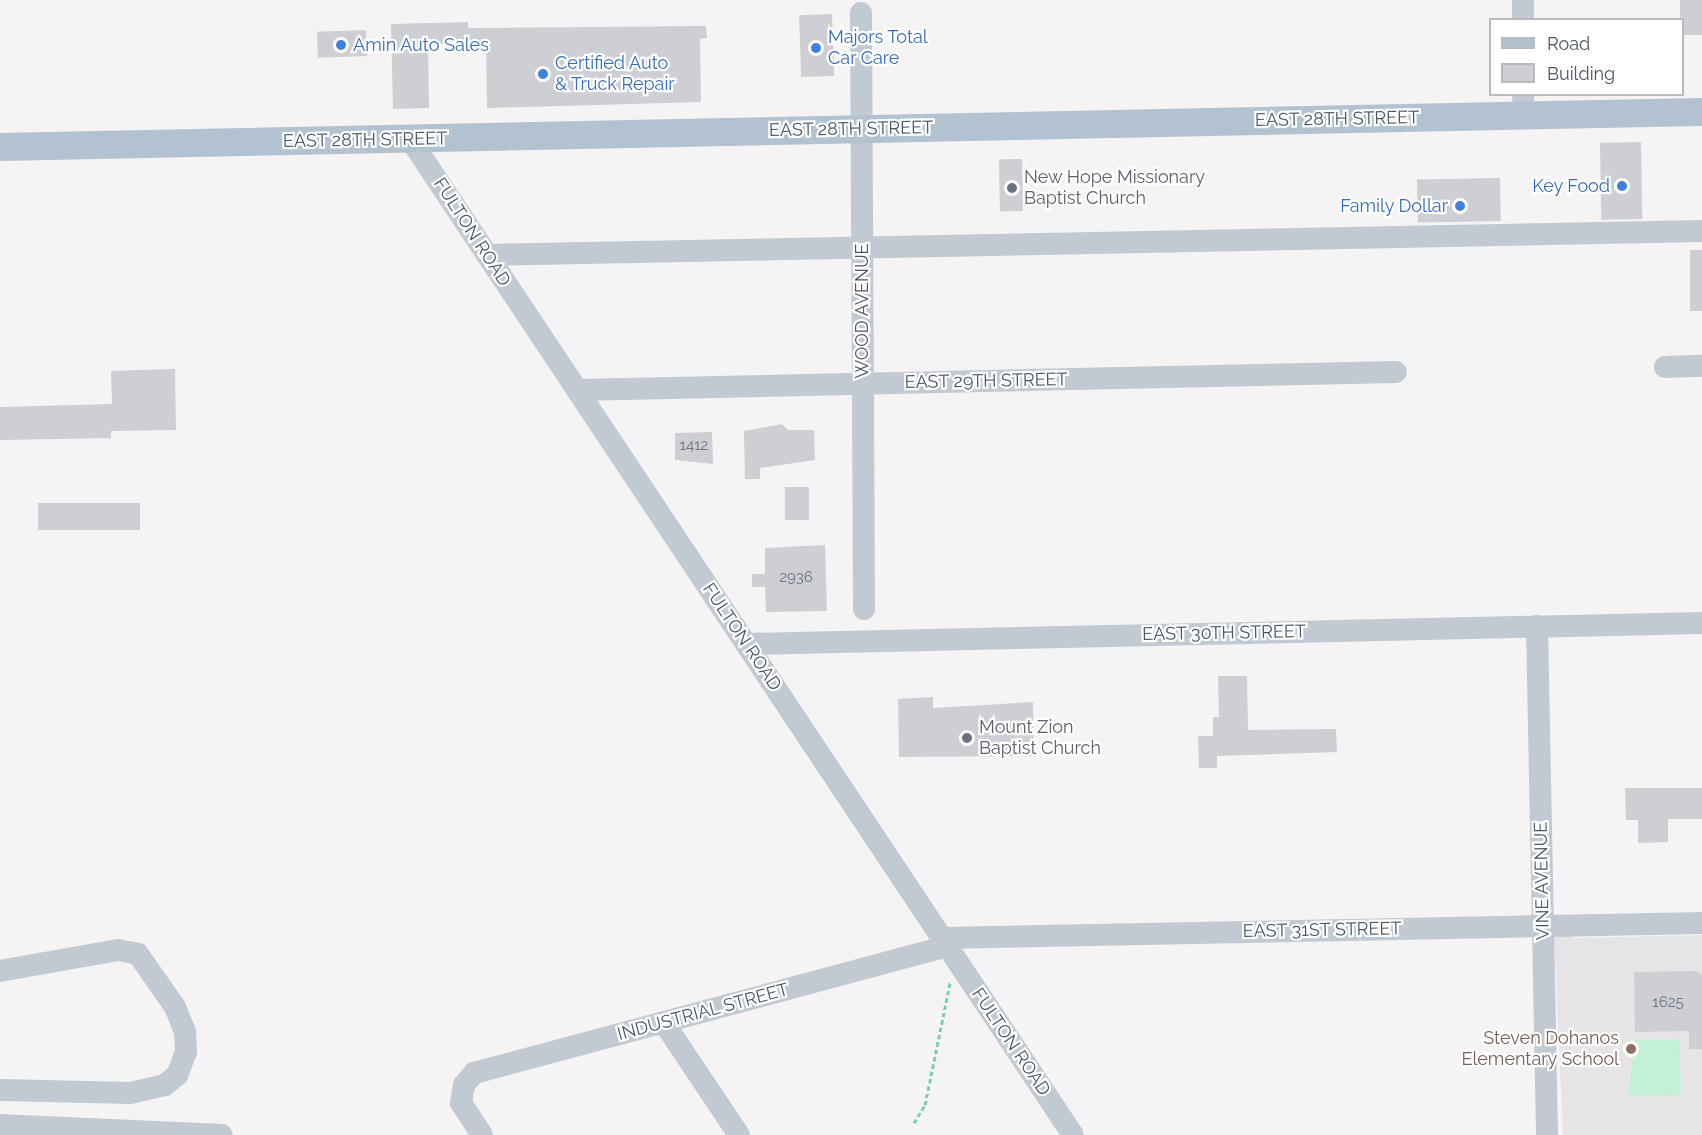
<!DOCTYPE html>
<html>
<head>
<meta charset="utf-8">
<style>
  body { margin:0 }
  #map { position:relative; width:1702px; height:1135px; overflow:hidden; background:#f5f3f3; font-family:Raleway,sans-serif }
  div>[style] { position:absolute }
  .education>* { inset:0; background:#e6e4e5 }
  .green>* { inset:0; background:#c3f1d5 }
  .building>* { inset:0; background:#cdcfd5; transform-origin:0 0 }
  .path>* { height:3px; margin-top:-1.5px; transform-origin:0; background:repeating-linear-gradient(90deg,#7ad0a6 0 4.5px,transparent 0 7.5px) }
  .minor>* { height:22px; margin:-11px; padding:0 11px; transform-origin:11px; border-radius:11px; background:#c1cad2 }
  .major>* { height:28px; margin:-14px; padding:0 14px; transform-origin:14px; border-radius:14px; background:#b3c2d1 }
  .dots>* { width:16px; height:16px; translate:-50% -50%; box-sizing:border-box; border:3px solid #fff; border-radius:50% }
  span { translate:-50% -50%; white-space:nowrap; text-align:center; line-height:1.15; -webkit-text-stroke:4.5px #fff; paint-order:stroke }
  .number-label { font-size:15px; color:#6b747e }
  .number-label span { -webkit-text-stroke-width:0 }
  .shop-label { font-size:18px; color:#366cbe }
  .left { translate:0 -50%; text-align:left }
  .right { translate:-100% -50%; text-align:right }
  .street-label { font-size:18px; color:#4a5661 }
  .worship-label { font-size:18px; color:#5b616d }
  .education-label { font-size:18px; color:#785e54 }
  .legend { position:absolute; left:1489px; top:18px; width:195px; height:78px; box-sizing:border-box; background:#fff; border:2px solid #b7bbc0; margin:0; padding:8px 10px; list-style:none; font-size:18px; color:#4a5661 }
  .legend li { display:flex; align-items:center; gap:12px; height:30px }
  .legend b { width:30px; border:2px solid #b7bbc0 }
</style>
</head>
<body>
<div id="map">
  <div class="education">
    <i style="clip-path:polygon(1569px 933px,1574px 938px,1702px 935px,1702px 1135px,1563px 1135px,1554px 936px)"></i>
  </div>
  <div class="green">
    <i style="clip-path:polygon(1679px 1039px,1681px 1095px,1628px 1096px,1635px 1040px)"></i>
  </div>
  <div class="building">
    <i style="left:1680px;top:0;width:22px;height:35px"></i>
    <i style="left:832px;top:14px;width:62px;height:33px;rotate:88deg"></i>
    <i style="clip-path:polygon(468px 22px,468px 28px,706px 26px,707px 38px,700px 39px,701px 102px,487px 108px,486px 42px,428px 44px,429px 108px,393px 109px,391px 24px)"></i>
    <i style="left:366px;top:30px;width:26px;height:49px;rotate:88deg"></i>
    <i style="left:1641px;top:142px;width:77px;height:41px;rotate:89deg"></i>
    <i style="left:1022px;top:159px;width:52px;height:23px;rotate:89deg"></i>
    <i style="left:1500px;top:178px;width:43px;height:83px;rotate:89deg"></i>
    <i style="left:1702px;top:250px;width:61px;height:12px;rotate:90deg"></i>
    <i style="clip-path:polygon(175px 369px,176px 430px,111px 431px,111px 438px,0 440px,0 407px,112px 404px,111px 371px)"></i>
    <i style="clip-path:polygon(782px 424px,788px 430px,814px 430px,815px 460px,760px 468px,760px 479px,745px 479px,744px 431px)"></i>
    <i style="clip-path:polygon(712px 432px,713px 464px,675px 460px,675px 433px)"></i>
    <i style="left:809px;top:487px;width:33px;height:24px;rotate:90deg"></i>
    <i style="left:140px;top:503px;width:27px;height:102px;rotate:90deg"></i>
    <i style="clip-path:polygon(825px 545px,827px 611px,766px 612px,765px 587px,752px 587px,752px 574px,765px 574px,765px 548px)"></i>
    <i style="clip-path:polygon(1218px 676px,1247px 676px,1248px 730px,1336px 729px,1337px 752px,1217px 756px,1217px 768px,1199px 768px,1198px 736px,1213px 736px,1213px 717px,1219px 717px)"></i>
    <i style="clip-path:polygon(933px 697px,933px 708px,1033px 702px,1034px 756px,899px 757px,898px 699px)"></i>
    <i style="clip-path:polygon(1625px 788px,1702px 788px,1702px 819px,1668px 819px,1668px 842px,1638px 843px,1638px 820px,1626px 820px)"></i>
    <i style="clip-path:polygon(1697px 971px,1702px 975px,1702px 1049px,1689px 1049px,1689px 1031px,1635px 1032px,1634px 972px)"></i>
  </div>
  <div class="path">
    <i style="left:914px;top:1123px;width:21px;rotate:-59deg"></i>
    <i style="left:925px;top:1105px;width:125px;rotate:-78.4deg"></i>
  </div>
  <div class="minor">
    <i style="left:1523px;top:0;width:20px;rotate:90deg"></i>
    <i style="left:861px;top:13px;width:596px;rotate:89.71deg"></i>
    <i style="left:1523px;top:94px;width:21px;rotate:87deg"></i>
    <i style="left:410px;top:139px;width:1196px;rotate:56.35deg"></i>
    <i style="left:487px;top:255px;width:1215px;rotate:-1.13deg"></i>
    <i style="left:1665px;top:367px;width:37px;rotate:-2deg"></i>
    <i style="left:577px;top:390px;width:819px;rotate:-1.26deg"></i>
    <i style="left:1537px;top:626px;width:509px;rotate:88.87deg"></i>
    <i style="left:746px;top:644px;width:956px;rotate:-1.26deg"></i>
    <i style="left:942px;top:938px;width:760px;rotate:-1.13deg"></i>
    <i style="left:0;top:971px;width:120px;rotate:-10.1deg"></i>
    <i style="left:118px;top:950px;width:20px;rotate:11deg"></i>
    <i style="left:138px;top:954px;width:65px;rotate:55.1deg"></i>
    <i style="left:175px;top:1007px;width:27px;rotate:68deg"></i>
    <i style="left:185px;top:1032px;width:20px;rotate:87deg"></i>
    <i style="left:186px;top:1052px;width:25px;rotate:111deg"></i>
    <i style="left:177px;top:1075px;width:16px;rotate:140deg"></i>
    <i style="left:165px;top:1085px;width:36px;rotate:167deg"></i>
    <i style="left:130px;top:1093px;width:130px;rotate:-178.7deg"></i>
    <i style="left:664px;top:1023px;width:135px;rotate:56.2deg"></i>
    <i style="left:0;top:1125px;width:222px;rotate:2.6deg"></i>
    <i style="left:482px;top:1135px;width:38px;rotate:-123deg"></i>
    <i style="left:461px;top:1103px;width:18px;rotate:-81deg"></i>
    <i style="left:464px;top:1085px;width:16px;rotate:-50deg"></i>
    <i style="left:474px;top:1073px;width:490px;rotate:-15deg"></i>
  </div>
  <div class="major">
    <i style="left:0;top:147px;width:1702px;rotate:-1.18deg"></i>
  </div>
  <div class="dots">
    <i style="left:341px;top:45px;background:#3f7fe0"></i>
    <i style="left:816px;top:48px;background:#3f7fe0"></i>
    <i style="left:543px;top:74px;background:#3f7fe0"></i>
    <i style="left:1622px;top:186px;background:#3f7fe0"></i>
    <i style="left:1012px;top:188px;background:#6b7280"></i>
    <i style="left:1460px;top:206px;background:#3f7fe0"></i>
    <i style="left:967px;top:738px;background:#6b7280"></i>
    <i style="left:1631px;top:1049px;background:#8d6e63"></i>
  </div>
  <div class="number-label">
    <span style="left:694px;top:446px">1412</span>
    <span style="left:796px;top:578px">2936</span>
    <span style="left:1668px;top:1003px">1625</span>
  </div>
  <div class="shop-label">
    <span class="left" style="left:828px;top:48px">Majors Total<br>Car Care</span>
    <span class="left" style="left:353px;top:45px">Amin Auto Sales</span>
    <span class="left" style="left:555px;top:74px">Certified Auto<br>&amp; Truck Repair</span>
    <span class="right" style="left:1610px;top:186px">Key Food</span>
    <span class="right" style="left:1448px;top:206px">Family Dollar</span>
  </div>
  <div class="street-label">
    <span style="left:1337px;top:119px;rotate:-1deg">EAST 28TH STREET</span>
    <span style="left:851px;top:129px;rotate:-1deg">EAST 28TH STREET</span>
    <span style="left:365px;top:140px;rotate:-1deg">EAST 28TH STREET</span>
    <span style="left:472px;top:232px;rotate:57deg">FULTON ROAD</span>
    <span style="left:862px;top:311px;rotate:-90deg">WOOD AVENUE</span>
    <span style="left:986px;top:381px;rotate:-1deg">EAST 29TH STREET</span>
    <span style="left:1224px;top:633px;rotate:-1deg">EAST 30TH STREET</span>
    <span style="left:742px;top:637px;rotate:56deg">FULTON ROAD</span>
    <span style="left:1542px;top:881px;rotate:-91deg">VINE AVENUE</span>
    <span style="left:1322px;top:930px;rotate:-1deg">EAST 31ST STREET</span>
    <span style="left:703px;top:1012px;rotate:-15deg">INDUSTRIAL STREET</span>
    <span style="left:1011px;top:1042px;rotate:56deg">FULTON ROAD</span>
  </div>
  <div class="worship-label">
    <span class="left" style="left:1024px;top:188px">New Hope Missionary<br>Baptist Church</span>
    <span class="left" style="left:979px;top:738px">Mount Zion<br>Baptist Church</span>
  </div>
  <div class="education-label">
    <span class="right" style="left:1619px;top:1049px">Steven Dohanos<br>Elementary School</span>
  </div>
  <ul class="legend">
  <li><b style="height:8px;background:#b3c2d1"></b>Road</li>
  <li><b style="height:16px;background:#cdcfd5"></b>Building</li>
  </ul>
</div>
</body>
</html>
